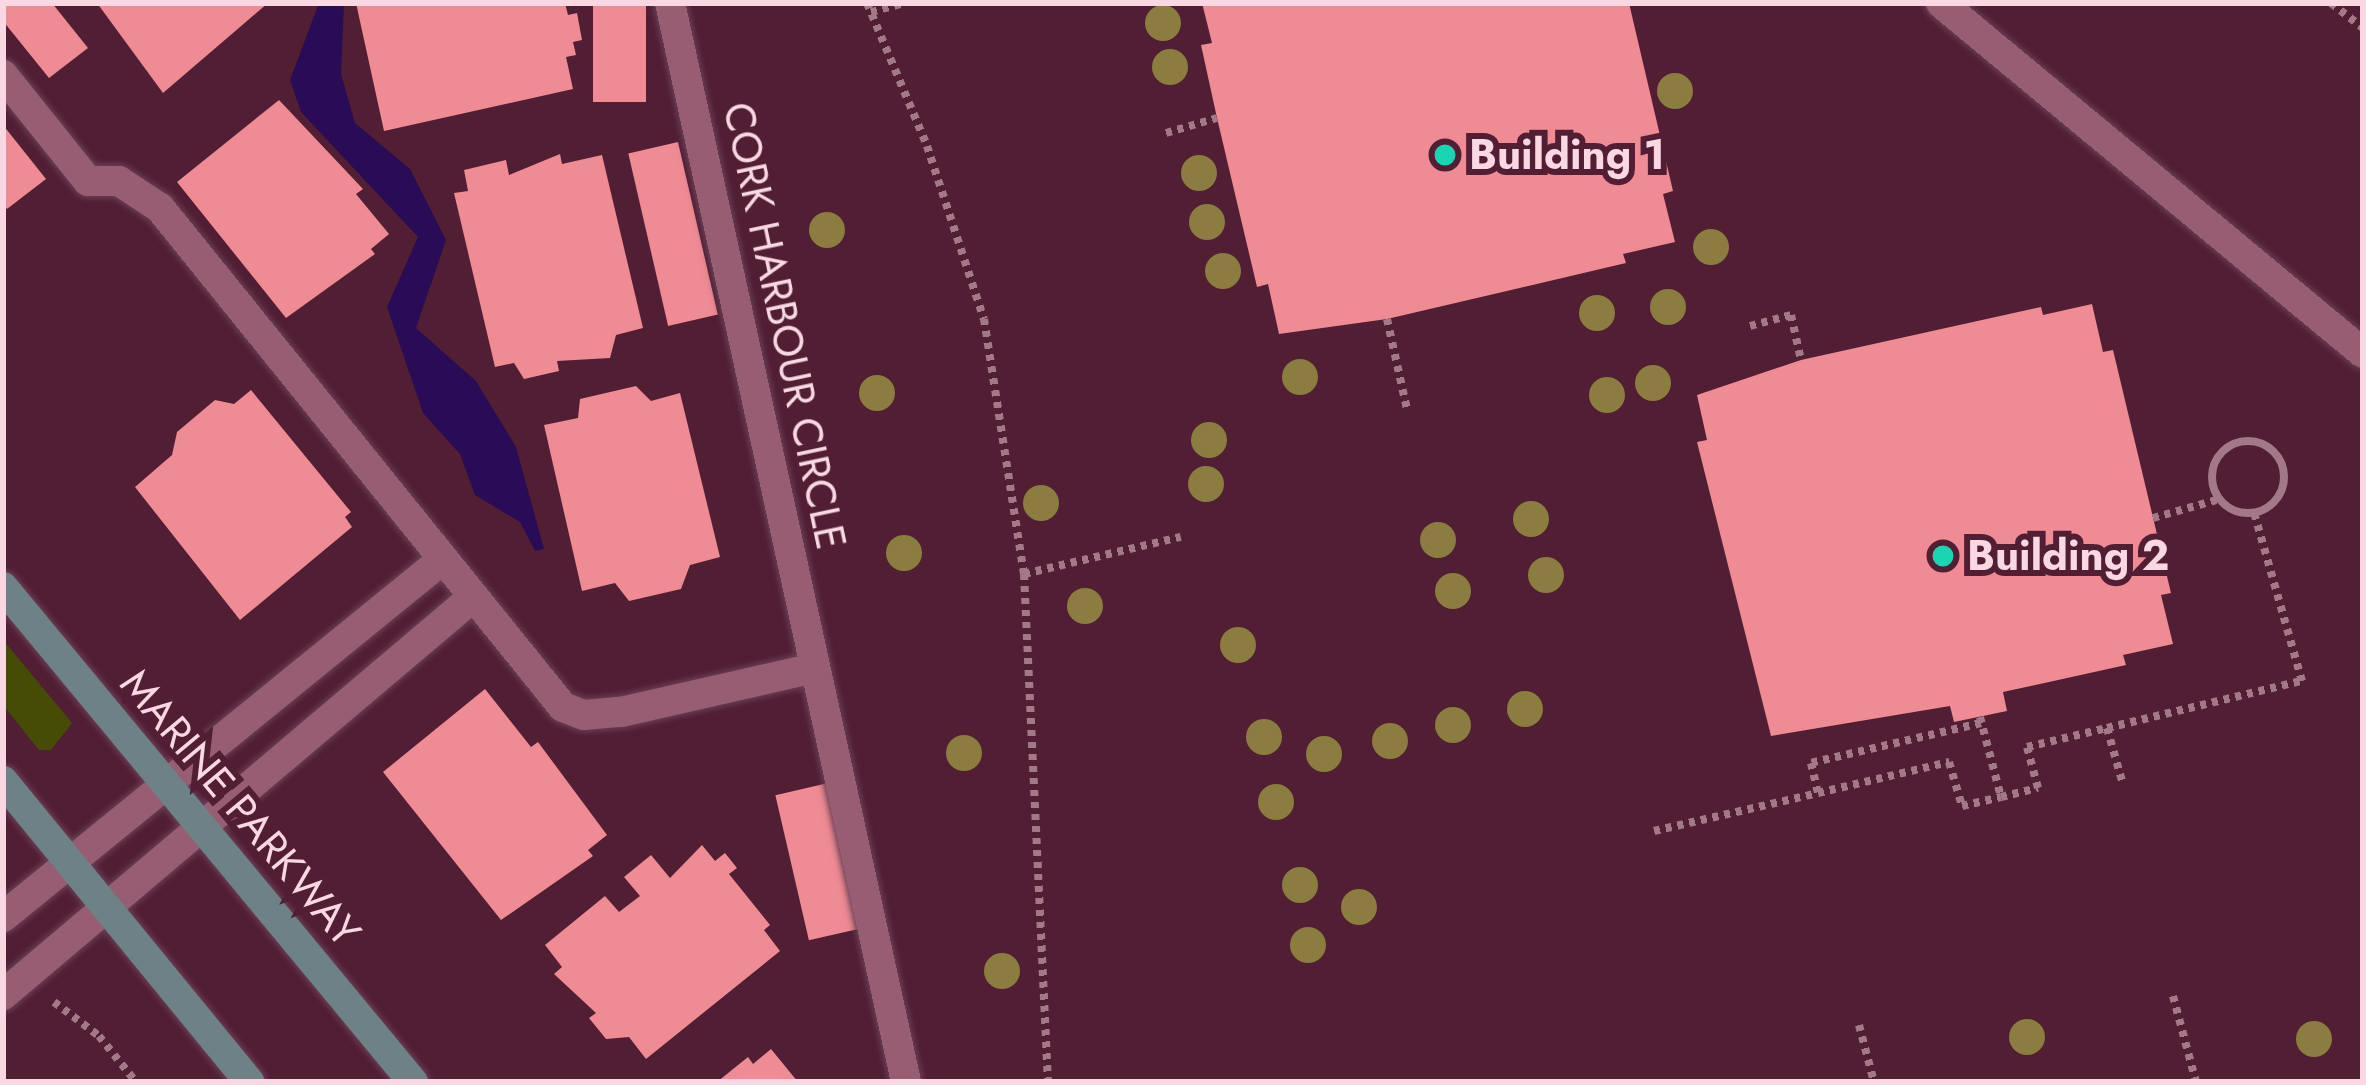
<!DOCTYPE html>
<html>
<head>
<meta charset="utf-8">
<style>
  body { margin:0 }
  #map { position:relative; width:2366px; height:1085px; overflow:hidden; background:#511e34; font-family:Jost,sans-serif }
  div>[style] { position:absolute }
  .green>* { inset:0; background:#464c06 }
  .water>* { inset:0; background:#2a0b55 }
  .building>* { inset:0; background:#ef8b94; transform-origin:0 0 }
  .path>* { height:8px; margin-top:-4px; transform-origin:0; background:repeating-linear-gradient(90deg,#a37989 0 6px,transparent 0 12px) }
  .path>.ring { margin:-4px; padding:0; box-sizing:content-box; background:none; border:8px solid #a37989; border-radius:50% }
  .roads { filter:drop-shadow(0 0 3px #6b3f54) drop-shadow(0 0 3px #6b3f54) }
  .minor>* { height:30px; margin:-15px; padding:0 15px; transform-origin:15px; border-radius:15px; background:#965d73 }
  .tertiary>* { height:30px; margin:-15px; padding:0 15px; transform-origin:15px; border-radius:15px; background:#965d73 }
  .secondary>* { height:30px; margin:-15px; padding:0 15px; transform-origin:15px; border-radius:15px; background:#6d8186 }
  .trees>* { width:36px; height:36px; margin:-18px; border-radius:50%; background:#8b7c3f }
  .dots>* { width:33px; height:33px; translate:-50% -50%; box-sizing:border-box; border:6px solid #511e34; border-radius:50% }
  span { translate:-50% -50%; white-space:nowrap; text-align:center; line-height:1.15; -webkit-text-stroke:12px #511e34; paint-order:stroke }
  .poi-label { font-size:42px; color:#f9d8e3; font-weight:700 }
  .left { translate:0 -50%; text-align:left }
  .street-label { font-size:42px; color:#f9d8e3 }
  .frame { position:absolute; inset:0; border:6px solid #f9d8e3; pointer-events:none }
</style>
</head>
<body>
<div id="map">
  <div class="green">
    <i style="clip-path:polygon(3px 640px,72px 723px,51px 750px,39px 750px,3px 705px)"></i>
  </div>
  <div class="water">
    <i style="clip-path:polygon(319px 3px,344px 3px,341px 74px,355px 123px,410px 169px,446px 240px,416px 328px,476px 381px,516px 447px,544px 549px,535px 551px,520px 522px,475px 495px,460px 454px,423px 413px,387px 307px,418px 237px,301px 112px,290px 80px)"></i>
  </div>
  <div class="building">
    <i style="clip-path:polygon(3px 3px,52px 3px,88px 48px,49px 78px,3px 21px)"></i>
    <i style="clip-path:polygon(97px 3px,268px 3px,163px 93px)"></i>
    <i style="clip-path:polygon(356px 3px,565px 3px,568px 15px,577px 13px,582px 40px,573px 42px,576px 55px,566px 57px,573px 89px,384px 131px)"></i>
    <i style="left:593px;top:3px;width:53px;height:99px"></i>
    <i style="clip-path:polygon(1202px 3px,1629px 3px,1673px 191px,1663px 194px,1675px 242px,1623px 254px,1626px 263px,1387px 319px,1279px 334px,1268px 284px,1257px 287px,1217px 118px,1201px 45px,1212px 43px)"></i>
    <i style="clip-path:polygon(279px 100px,363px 189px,356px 194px,389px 234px,371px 249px,375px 254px,286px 318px,177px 182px)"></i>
    <i style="clip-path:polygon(3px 125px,46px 179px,7px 209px,3px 203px)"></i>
    <i style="left:678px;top:142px;width:177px;height:51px;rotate:77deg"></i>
    <i style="clip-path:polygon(560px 154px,562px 164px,602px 155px,643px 328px,616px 335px,610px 358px,557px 361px,559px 371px,524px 379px,514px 363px,495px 367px,454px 193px,468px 191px,464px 170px,506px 160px,509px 175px)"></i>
    <i style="clip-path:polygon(2092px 304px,2103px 352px,2113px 350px,2171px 593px,2161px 595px,2173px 644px,2123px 655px,2126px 665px,2003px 692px,2007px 711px,1954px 722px,1950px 706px,1771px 736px,1697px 442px,1707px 440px,1697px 395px,1801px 360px,2041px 307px,2043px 315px)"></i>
    <i style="clip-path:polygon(636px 386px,651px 401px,680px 393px,720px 557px,690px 565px,681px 589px,629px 601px,615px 583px,582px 591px,544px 425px,578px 418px,580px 399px)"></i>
    <i style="clip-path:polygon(251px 390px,351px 512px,345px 517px,352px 527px,240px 620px,135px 487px,172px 455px,177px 432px,215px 400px,234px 404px)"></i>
    <i style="clip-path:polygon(485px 689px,531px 747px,538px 742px,607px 835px,588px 850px,593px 856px,501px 920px,383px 772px)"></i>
    <i style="left:828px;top:783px;width:149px;height:54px;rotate:77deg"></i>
    <i style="clip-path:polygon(702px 845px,715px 861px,725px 853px,737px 868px,729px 874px,770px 925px,764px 930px,780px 951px,646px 1059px,629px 1037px,606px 1039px,589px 1018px,596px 1013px,554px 974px,562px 967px,545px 945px,605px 896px,619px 912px,640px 896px,624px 877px,651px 855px,670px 878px)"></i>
    <i style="clip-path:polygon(771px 1049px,798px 1082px,717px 1082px,748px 1057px,753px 1064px)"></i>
  </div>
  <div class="path">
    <i style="left:867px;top:3px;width:155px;rotate:67.2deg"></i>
    <i style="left:927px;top:146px;width:182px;rotate:71.8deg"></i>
    <i style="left:984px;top:319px;width:258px;rotate:81.1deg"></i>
    <i style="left:1024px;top:574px;width:509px;rotate:87.3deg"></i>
    <i style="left:2331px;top:3px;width:41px;rotate:38deg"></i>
    <i style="left:871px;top:12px;width:35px;rotate:-15deg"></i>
    <i style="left:1166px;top:133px;width:53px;rotate:-16.4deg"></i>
    <i style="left:1387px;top:319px;width:92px;rotate:77.5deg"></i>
    <i style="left:1750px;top:326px;width:42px;rotate:-15deg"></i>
    <i style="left:1791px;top:315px;width:46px;rotate:77.5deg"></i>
    <i class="ring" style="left:2212px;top:441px;width:64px;height:64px"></i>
    <i style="left:2153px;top:518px;width:70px;rotate:-15.8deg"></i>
    <i style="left:1024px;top:574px;width:161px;rotate:-13.3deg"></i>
    <i style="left:1980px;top:717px;width:83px;rotate:75.3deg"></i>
    <i style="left:2001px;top:797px;width:38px;rotate:-14deg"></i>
    <i style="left:2038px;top:788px;width:42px;rotate:-105deg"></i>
    <i style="left:2027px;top:747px;width:82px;rotate:-13.4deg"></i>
    <i style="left:2107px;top:728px;width:55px;rotate:74.2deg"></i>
    <i style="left:1981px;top:723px;width:175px;rotate:166.8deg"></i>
    <i style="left:1811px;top:763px;width:31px;rotate:77deg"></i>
    <i style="left:1818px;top:793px;width:135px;rotate:-13.3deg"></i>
    <i style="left:1949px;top:762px;width:46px;rotate:73.5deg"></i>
    <i style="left:1962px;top:806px;width:40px;rotate:-13deg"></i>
    <i style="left:2107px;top:728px;width:201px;rotate:-13.6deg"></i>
    <i style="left:2302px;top:681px;width:176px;rotate:-105.9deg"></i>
    <i style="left:1654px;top:831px;width:168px;rotate:-13deg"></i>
    <i style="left:2173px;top:996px;width:89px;rotate:75deg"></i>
    <i style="left:54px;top:1002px;width:56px;rotate:37.1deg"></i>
    <i style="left:99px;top:1036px;width:59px;rotate:51.2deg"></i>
    <i style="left:1859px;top:1025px;width:59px;rotate:75.3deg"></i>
  </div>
  <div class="roads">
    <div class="minor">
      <i style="left:670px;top:3px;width:1105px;rotate:77.66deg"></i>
      <i style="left:3px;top:75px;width:136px;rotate:51.3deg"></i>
      <i style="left:88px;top:181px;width:31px"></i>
      <i style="left:119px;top:181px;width:49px;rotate:33.4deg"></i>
      <i style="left:160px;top:208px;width:641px;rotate:51.08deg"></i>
      <i style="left:563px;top:707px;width:22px;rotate:21deg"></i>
      <i style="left:584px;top:715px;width:37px;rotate:-5deg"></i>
      <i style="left:621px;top:712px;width:198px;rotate:-12.8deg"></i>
      <i style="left:3px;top:917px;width:566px;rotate:-39.12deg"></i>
      <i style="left:3px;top:995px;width:614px;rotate:-40.25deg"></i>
    </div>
    <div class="tertiary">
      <i style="left:1941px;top:3px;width:548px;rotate:39.67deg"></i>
    </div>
    <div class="secondary">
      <i style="left:3px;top:587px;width:643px;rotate:50.37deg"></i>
      <i style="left:3px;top:781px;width:389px;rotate:50.7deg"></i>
    </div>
  </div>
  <div class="trees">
    <i style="left:1163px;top:23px"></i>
    <i style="left:1170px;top:67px"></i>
    <i style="left:1675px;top:91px"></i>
    <i style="left:1199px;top:173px"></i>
    <i style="left:1207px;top:222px"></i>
    <i style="left:827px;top:230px"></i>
    <i style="left:1711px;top:247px"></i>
    <i style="left:1223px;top:271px"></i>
    <i style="left:1668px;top:307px"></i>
    <i style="left:1597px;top:313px"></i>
    <i style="left:1300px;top:377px"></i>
    <i style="left:1653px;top:383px"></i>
    <i style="left:877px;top:393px"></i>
    <i style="left:1607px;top:395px"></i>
    <i style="left:1209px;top:440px"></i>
    <i style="left:1206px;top:484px"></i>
    <i style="left:1041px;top:503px"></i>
    <i style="left:1531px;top:519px"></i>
    <i style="left:1438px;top:540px"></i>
    <i style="left:904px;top:553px"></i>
    <i style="left:1546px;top:575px"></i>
    <i style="left:1453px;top:591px"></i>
    <i style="left:1085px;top:606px"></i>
    <i style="left:1238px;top:645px"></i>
    <i style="left:1525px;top:709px"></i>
    <i style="left:1453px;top:725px"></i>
    <i style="left:1264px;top:737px"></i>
    <i style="left:1390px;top:741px"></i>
    <i style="left:964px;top:753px"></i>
    <i style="left:1324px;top:754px"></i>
    <i style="left:1276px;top:802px"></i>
    <i style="left:1300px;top:885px"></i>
    <i style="left:1359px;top:907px"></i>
    <i style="left:1308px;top:945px"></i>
    <i style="left:1002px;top:971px"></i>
    <i style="left:2027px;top:1037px"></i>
    <i style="left:2314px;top:1039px"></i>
  </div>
  <div class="dots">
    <i style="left:1445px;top:155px;background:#19d5b2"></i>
    <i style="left:1943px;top:556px;background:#19d5b2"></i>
  </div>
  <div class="poi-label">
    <span class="left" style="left:1469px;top:155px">Building 1</span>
    <span class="left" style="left:1967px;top:556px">Building 2</span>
  </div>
  <div class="street-label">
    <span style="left:784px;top:326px;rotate:78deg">CORK HARBOUR CIRCLE</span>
    <span style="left:240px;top:808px;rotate:50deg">MARINE PARKWAY</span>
  </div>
  <div class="frame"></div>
</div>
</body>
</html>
